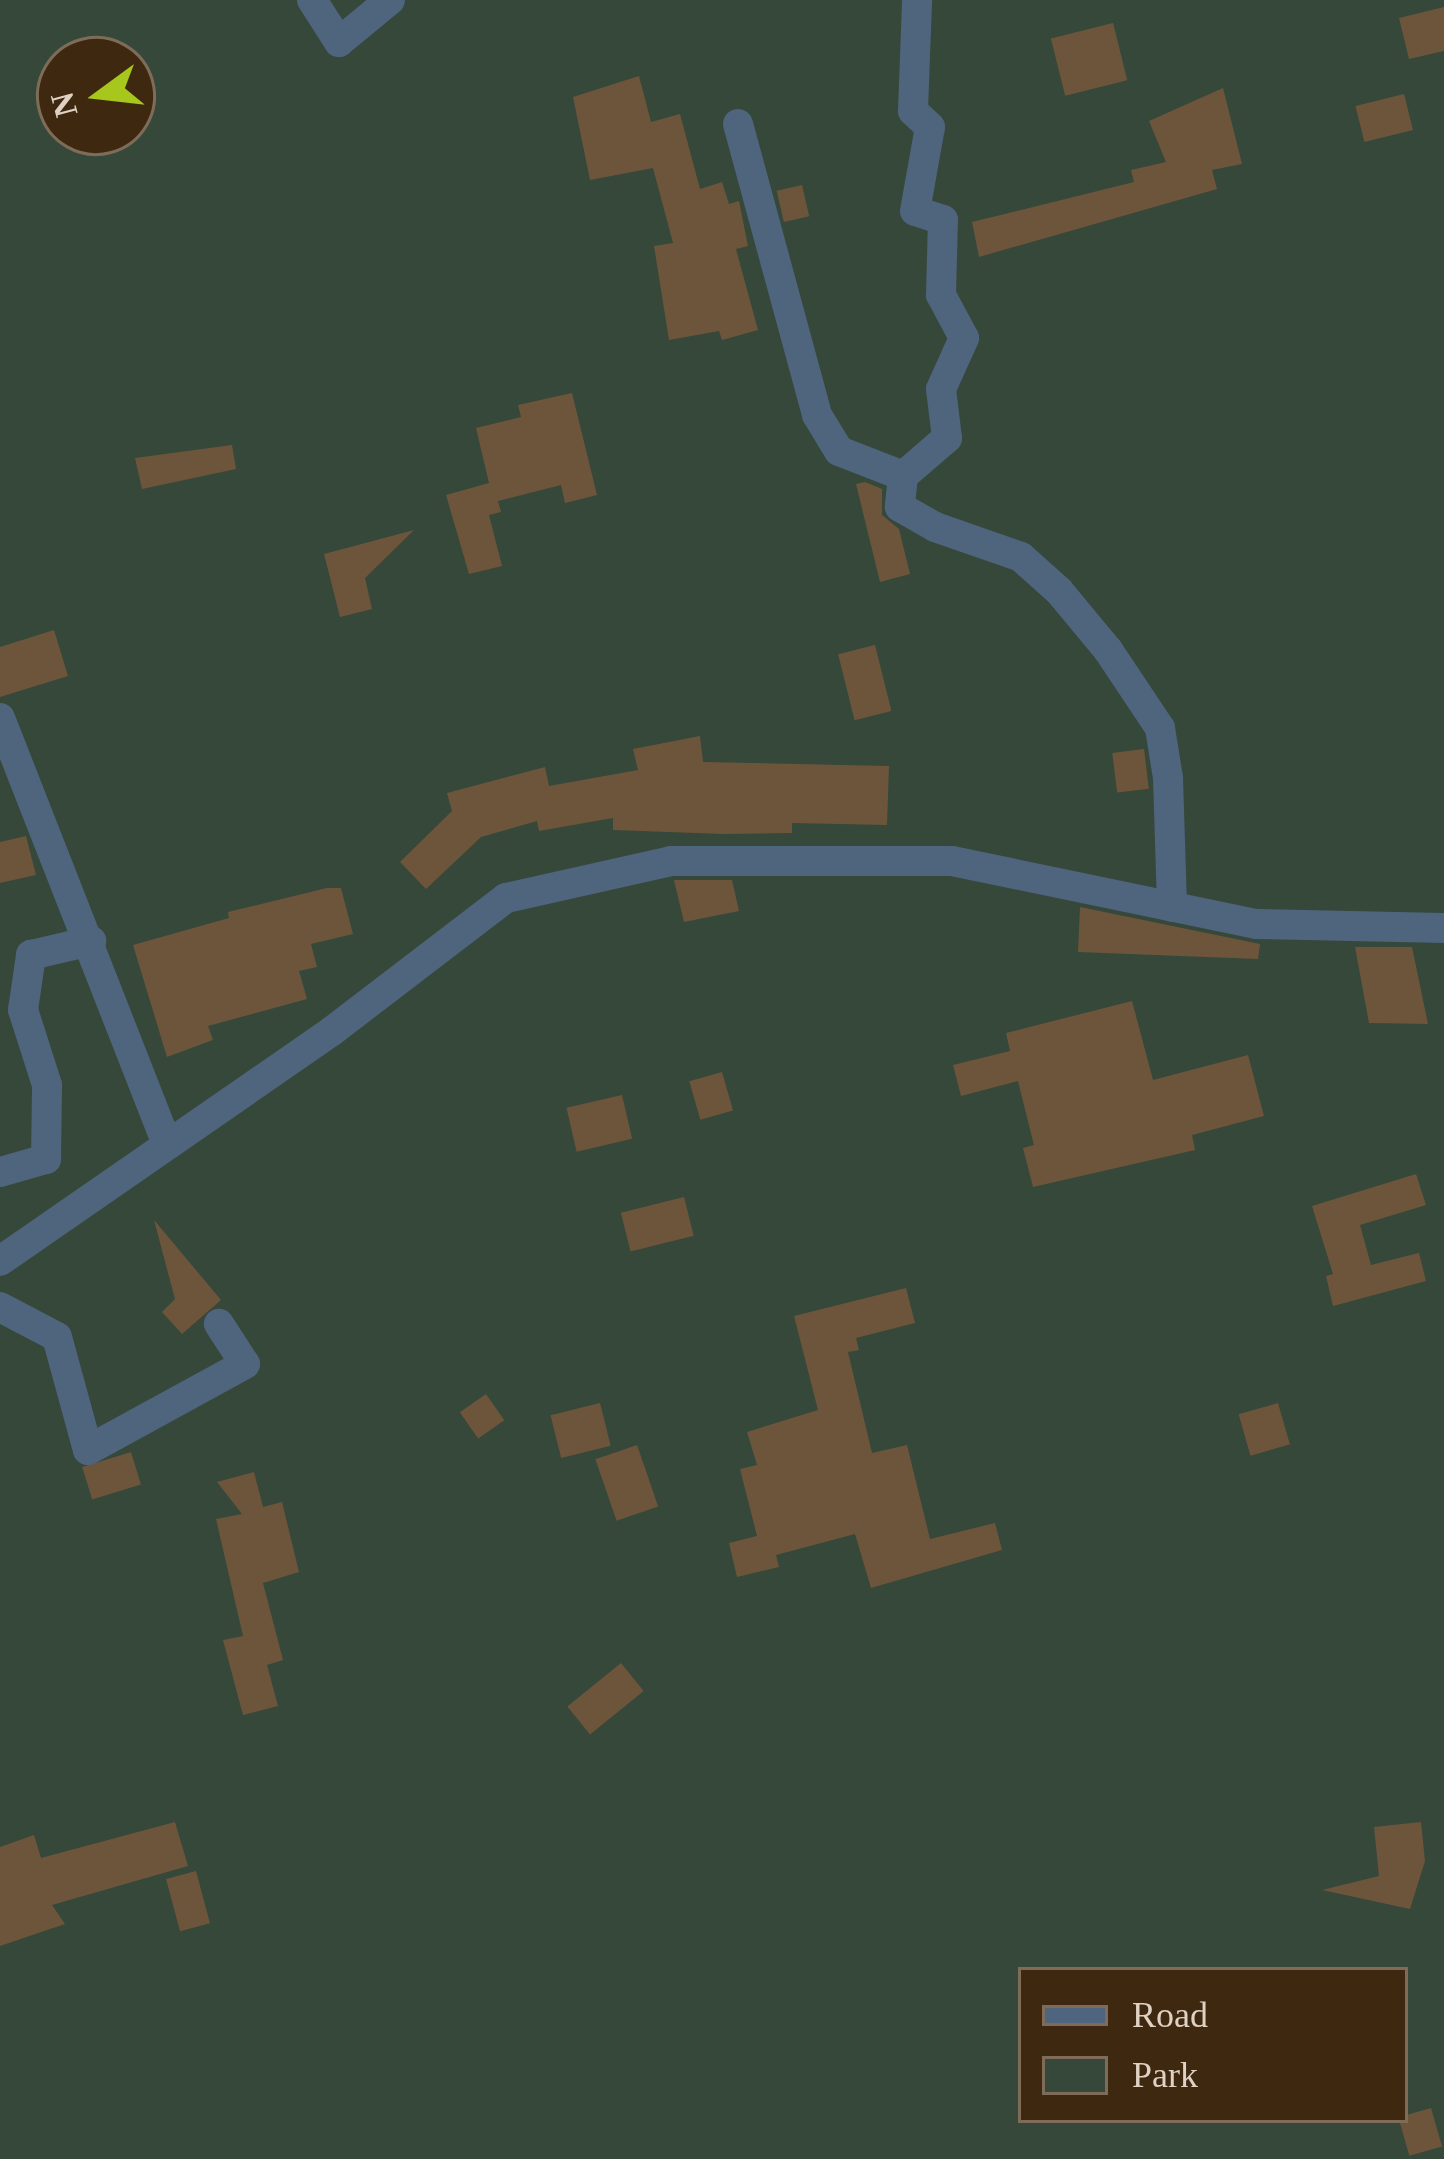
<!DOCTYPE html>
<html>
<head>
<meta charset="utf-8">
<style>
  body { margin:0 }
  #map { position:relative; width:1444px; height:2159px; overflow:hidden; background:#3e2810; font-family:"Times New Roman",serif }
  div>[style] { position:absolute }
  .green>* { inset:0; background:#35483a }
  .building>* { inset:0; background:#6d553c; transform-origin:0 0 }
  .minor>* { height:30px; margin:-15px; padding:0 15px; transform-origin:15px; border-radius:15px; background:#4f647d }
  span { translate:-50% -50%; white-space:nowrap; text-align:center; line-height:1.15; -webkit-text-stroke:9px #3e2810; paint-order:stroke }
  .legend { position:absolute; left:1018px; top:1967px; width:390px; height:156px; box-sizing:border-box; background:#3e2810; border:3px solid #7e6c58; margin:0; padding:15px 21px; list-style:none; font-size:36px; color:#dfd1c3 }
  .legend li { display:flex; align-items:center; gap:24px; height:60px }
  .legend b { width:60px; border:3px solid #7e6c58 }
  .north { position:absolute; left:36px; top:36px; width:120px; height:120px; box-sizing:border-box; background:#3e2810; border:3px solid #7e6c58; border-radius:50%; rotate:255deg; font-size:33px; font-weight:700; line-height:48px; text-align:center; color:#dfd1c3 }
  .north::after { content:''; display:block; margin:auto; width:42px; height:54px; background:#a8c71d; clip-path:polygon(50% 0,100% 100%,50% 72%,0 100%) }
</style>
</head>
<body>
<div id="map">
  <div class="green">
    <i style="clip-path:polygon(evenodd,0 0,1444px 0,1444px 2159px,0 2159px,0 0,60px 60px,132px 60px,132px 132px,60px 132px,60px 60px,0 0,1021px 1970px,1405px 1970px,1405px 2120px,1021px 2120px,1021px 1970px)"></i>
  </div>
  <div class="building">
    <i style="clip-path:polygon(1444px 7px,1444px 51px,1409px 59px,1399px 18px)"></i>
    <i style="left:1113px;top:23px;width:59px;height:64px;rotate:76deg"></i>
    <i style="clip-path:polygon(639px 76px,651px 122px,680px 114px,700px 189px,722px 182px,729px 204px,739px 201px,748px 246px,736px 249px,758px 330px,722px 340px,719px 331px,669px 340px,654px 246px,673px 243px,653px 168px,590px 180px,573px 97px)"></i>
    <i style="clip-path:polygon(1223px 88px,1242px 164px,1212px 170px,1217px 189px,979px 257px,972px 222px,1134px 182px,1131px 170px,1166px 162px,1149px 121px)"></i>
    <i style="left:1404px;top:94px;width:37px;height:50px;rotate:76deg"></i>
    <i style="left:802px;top:185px;width:32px;height:26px;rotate:77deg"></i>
    <i style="clip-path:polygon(572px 393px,597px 495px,565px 503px,561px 485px,498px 501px,501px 512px,489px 515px,502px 566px,469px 574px,446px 495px,489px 483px,476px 428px,521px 417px,518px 405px)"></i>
    <i style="clip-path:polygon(232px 445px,236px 469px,142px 489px,135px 458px)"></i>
    <i style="clip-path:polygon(865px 482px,882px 489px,882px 515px,899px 529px,910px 574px,880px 582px,856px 484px)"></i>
    <i style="clip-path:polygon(414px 530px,365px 578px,372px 609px,340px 617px,324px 554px)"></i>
    <i style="clip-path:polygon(54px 630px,68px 676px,0 697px,0 647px)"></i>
    <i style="left:875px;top:645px;width:68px;height:38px;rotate:76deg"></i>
    <i style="clip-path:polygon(700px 736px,703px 762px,889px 766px,887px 825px,792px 823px,792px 833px,723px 834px,613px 830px,613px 818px,539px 831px,537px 821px,481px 837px,426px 889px,400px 862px,452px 811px,447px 793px,545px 767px,549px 786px,638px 770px,633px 749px)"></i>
    <i style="left:1144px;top:749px;width:40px;height:32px;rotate:83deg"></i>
    <i style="clip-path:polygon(26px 836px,36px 875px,0 883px,0 842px)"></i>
    <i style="clip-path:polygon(674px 880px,732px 880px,739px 911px,684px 922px)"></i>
    <i style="clip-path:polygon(327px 888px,341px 888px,353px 934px,311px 944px,317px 967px,299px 971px,307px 999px,208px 1026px,213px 1040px,167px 1057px,133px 945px,229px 918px,228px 912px)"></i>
    <i style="clip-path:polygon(1080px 907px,1260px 944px,1258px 959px,1078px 952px)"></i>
    <i style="clip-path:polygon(1355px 947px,1412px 947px,1428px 1024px,1369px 1023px)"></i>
    <i style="clip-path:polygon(1132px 1001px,1153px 1080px,1248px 1055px,1264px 1116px,1192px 1135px,1195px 1150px,1033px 1187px,1023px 1148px,1034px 1145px,1018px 1081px,961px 1096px,953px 1065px,1010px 1051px,1006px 1033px)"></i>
    <i style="left:722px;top:1072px;width:40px;height:34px;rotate:74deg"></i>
    <i style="left:622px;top:1095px;width:45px;height:57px;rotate:77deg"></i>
    <i style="clip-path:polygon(1416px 1174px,1426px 1205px,1360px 1225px,1371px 1265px,1419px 1253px,1426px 1281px,1333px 1306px,1326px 1276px,1333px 1274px,1312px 1206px)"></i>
    <i style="left:684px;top:1197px;width:40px;height:65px;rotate:76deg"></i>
    <i style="clip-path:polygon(154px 1220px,221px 1300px,182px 1334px,162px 1312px,175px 1299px)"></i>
    <i style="clip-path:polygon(906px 1288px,915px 1323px,856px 1338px,859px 1350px,848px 1352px,872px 1453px,907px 1445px,930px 1539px,995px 1523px,1002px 1550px,871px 1588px,855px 1534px,776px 1555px,779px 1567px,737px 1577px,729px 1543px,757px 1536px,740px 1469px,757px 1465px,747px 1432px,818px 1410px,794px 1316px)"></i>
    <i style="left:486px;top:1394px;width:32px;height:32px;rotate:55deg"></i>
    <i style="left:600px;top:1403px;width:44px;height:51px;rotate:76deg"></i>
    <i style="left:1278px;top:1403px;width:43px;height:41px;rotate:74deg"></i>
    <i style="left:637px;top:1445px;width:65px;height:44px;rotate:71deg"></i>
    <i style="left:131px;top:1452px;width:34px;height:51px;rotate:73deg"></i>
    <i style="clip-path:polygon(254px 1472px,263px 1507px,282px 1502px,299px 1572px,263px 1583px,283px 1660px,267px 1665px,278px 1706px,243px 1715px,223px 1640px,243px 1636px,216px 1519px,242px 1514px,217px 1482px)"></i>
    <i style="left:621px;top:1663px;width:36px;height:69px;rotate:51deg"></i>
    <i style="clip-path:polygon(175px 1822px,188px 1866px,52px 1905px,65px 1924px,0 1946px,0 1847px,34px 1835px,41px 1858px)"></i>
    <i style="clip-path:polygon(1421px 1822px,1425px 1861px,1410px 1909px,1322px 1890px,1379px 1876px,1374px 1827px)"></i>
    <i style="left:196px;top:1871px;width:54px;height:31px;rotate:75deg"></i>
    <i style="left:1431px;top:2108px;width:40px;height:34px;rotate:74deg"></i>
  </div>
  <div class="minor">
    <i style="left:312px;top:0;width:50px;rotate:57.3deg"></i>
    <i style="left:339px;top:42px;width:66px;rotate:-39.5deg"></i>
    <i style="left:738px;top:124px;width:302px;rotate:74.8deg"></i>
    <i style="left:817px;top:415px;width:42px;rotate:58.6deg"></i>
    <i style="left:839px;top:451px;width:69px;rotate:21.3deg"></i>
    <i style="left:903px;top:476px;width:31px;rotate:96deg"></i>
    <i style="left:900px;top:507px;width:40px;rotate:29.7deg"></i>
    <i style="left:935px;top:527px;width:91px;rotate:19.2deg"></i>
    <i style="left:1021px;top:557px;width:51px;rotate:41.8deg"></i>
    <i style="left:1059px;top:591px;width:77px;rotate:50.3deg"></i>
    <i style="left:1108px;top:650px;width:94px;rotate:56.3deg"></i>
    <i style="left:1160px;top:728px;width:51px;rotate:80.9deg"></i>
    <i style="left:1168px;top:778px;width:129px;rotate:88.2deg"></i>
    <i style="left:903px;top:476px;width:58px;rotate:-40.8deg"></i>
    <i style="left:947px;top:438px;width:49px;rotate:-97deg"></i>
    <i style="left:941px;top:389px;width:56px;rotate:-65.7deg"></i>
    <i style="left:964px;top:338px;width:49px;rotate:-118.1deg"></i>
    <i style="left:941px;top:295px;width:75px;rotate:-88.5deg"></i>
    <i style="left:943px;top:220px;width:29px;rotate:-162deg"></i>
    <i style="left:915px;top:211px;width:85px;rotate:-79.9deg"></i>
    <i style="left:930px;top:127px;width:23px;rotate:-137deg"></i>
    <i style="left:913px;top:111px;width:111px;rotate:-87.9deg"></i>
    <i style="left:0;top:718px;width:454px;rotate:68.6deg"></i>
    <i style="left:0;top:1172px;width:48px;rotate:-15.8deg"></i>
    <i style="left:46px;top:1159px;width:74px;rotate:-89.2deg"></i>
    <i style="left:47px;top:1085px;width:79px;rotate:-107.7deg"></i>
    <i style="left:23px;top:1010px;width:56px;rotate:-81.7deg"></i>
    <i style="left:31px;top:955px;width:62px;rotate:-13.1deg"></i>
    <i style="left:0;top:1261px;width:404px;rotate:-34.7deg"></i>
    <i style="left:332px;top:1031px;width:219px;rotate:-37.4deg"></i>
    <i style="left:506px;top:898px;width:169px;rotate:-12.6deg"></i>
    <i style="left:671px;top:861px;width:281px"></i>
    <i style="left:952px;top:861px;width:311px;rotate:11.7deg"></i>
    <i style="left:1257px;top:924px;width:187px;rotate:1.2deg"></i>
    <i style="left:0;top:1307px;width:64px;rotate:27.8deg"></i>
    <i style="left:57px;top:1337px;width:117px;rotate:74.7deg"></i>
    <i style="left:88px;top:1450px;width:179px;rotate:-28.7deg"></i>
    <i style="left:245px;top:1364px;width:48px;rotate:-123deg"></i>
  </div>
  <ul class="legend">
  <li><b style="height:15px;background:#4f647d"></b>Road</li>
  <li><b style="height:33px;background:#35483a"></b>Park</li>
  </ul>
  <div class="north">N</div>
</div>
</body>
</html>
